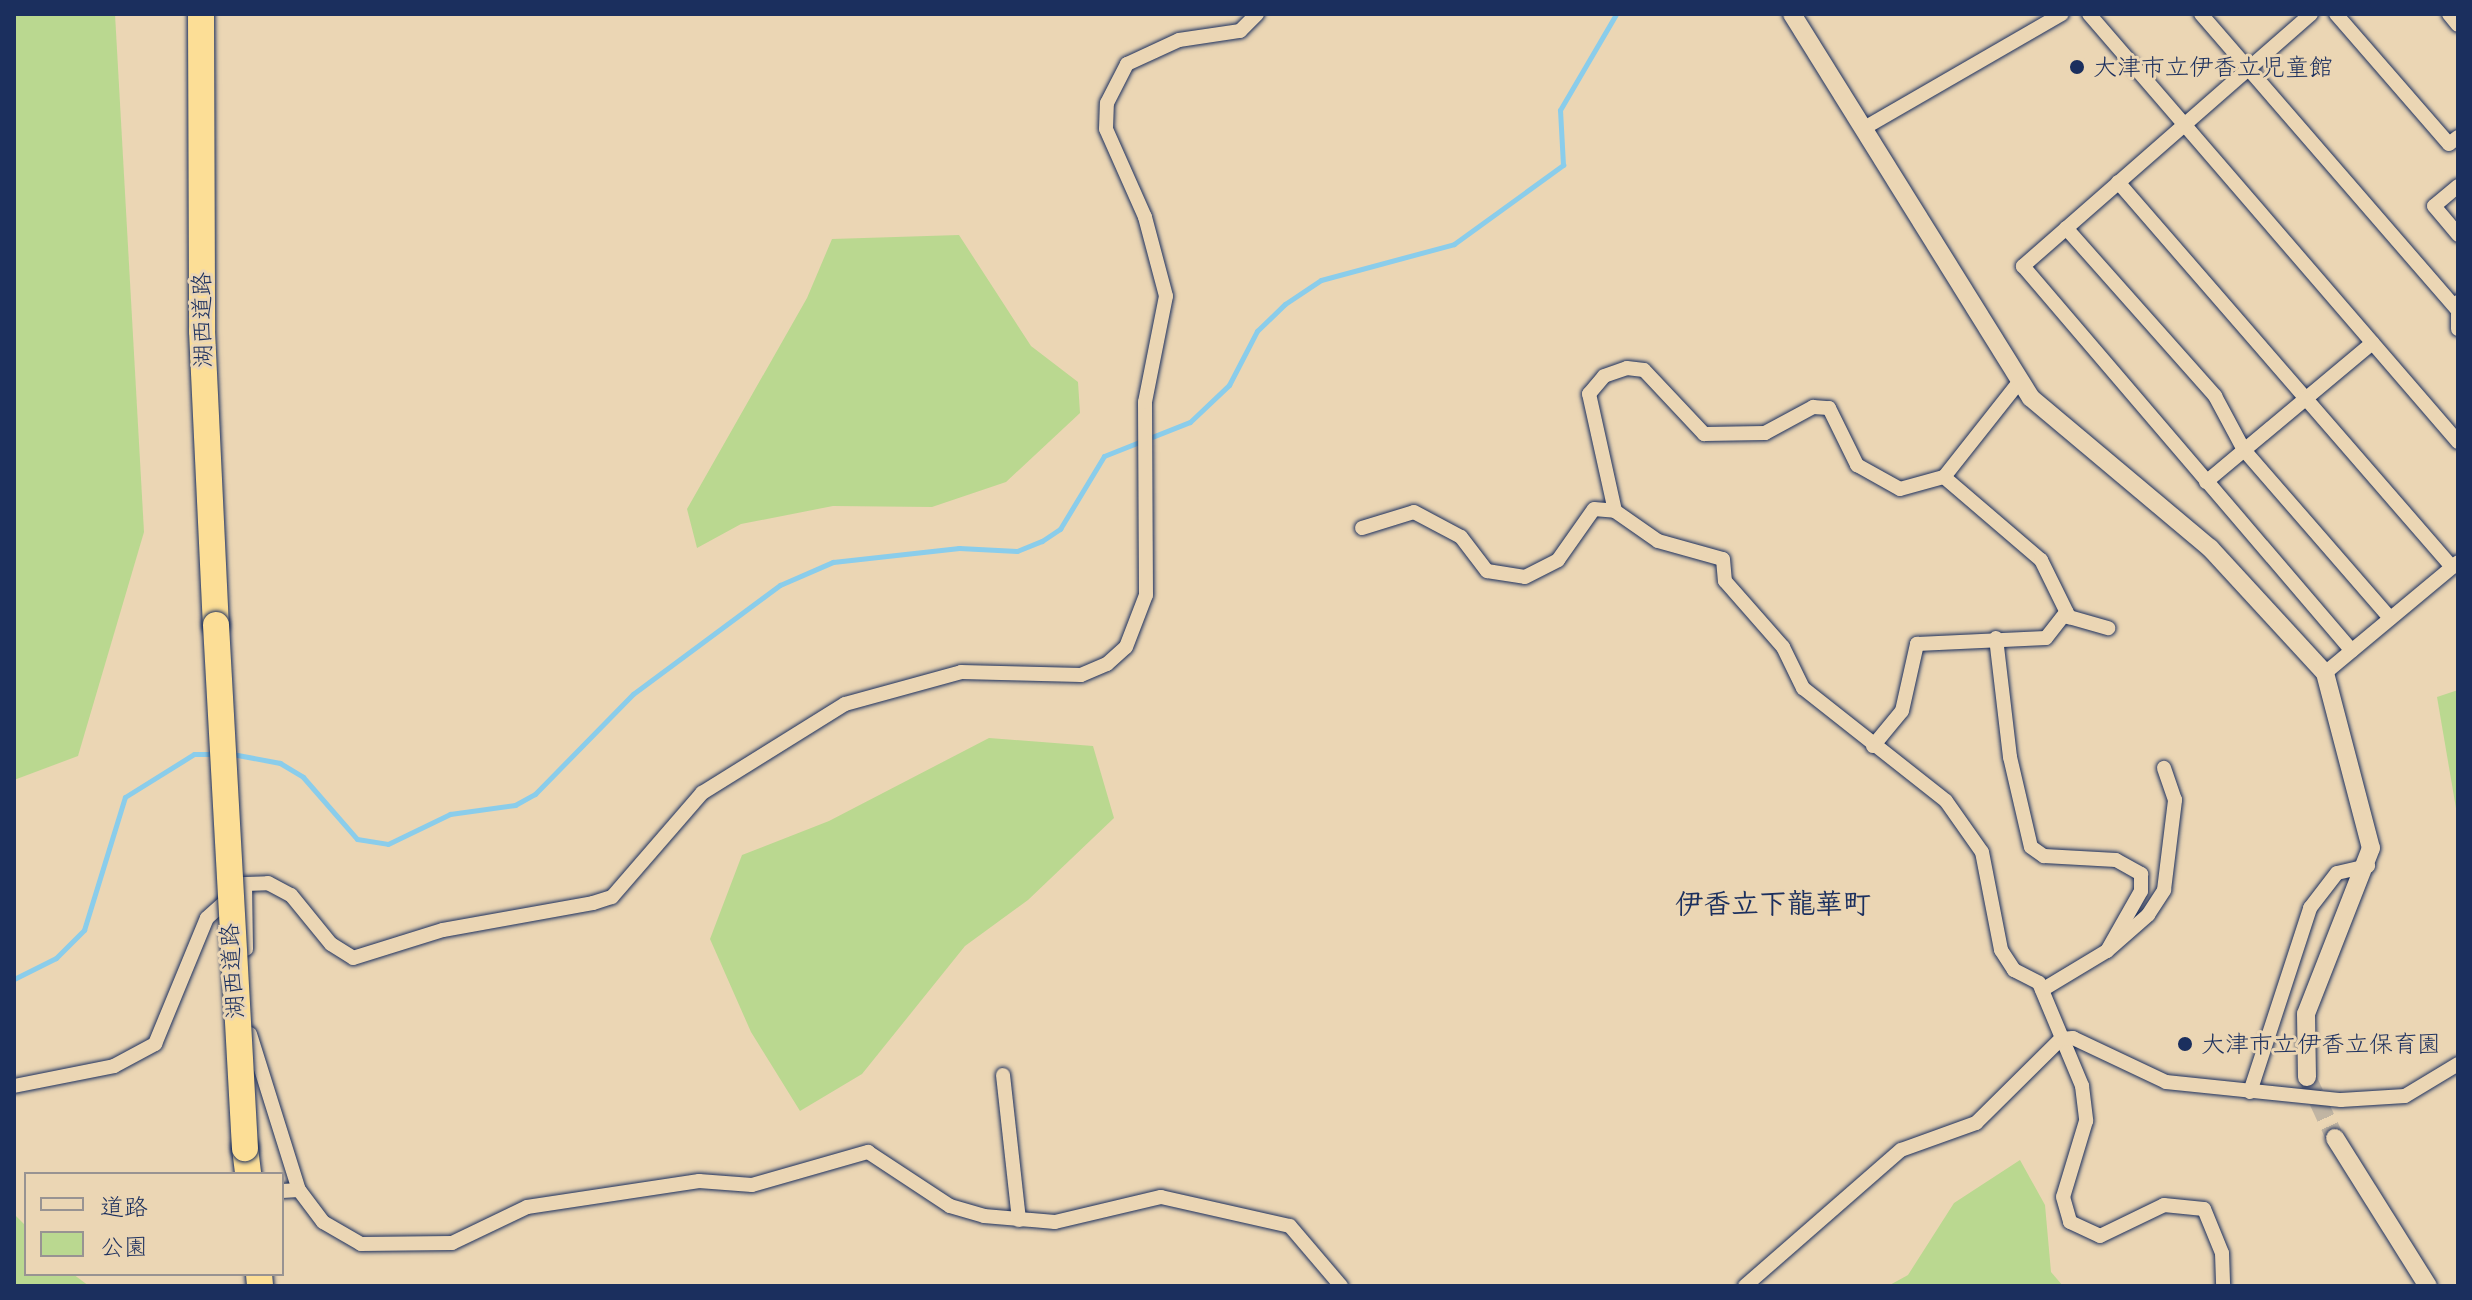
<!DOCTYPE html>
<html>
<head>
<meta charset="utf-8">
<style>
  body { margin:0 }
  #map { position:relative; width:2472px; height:1300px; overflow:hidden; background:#ebd6b4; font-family:"Patrick Hand","Klee One",sans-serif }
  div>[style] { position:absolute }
  .green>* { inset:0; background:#bad890 }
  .stream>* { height:5px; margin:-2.5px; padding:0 2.5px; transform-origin:2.5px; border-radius:2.5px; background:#8acdeb }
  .tertiary-tunnel>* { height:18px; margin-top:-9px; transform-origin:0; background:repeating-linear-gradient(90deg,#c1b5a3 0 18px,transparent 0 27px) }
  .roads { filter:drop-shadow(0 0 2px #1b2f5e) drop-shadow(0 0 2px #1b2f5e) }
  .minor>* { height:14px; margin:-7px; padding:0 7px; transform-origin:7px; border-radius:7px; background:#ebd6b4 }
  .tertiary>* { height:18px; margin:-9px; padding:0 9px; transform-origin:9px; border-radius:9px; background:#ebd6b4 }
  .motorway>* { height:26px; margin:-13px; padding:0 13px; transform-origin:13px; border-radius:13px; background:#fcde96 }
  .bridges { filter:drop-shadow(0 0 2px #1b2f5e) drop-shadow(0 0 2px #1b2f5e) }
  .motorway-bridge>* { height:26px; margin:-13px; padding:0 13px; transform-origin:13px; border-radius:13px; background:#fcde96 }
  .dots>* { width:22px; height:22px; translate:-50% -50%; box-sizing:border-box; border:4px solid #ebd6b4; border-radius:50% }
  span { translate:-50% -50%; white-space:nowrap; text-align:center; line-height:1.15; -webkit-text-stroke:6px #ebd6b4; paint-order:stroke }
  .poi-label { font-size:24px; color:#1b2f5e }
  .left { translate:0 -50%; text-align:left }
  .street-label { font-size:24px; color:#1b2f5e }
  .quarter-label { font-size:28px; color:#1b2f5e; font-weight:700 }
  .frame { position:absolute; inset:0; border:16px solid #1b2f5e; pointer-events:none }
  .legend { position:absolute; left:24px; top:1172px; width:260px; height:104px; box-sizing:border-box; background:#ebd6b4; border:2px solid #989392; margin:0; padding:10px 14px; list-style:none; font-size:24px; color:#1b2f5e }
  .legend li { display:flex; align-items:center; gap:16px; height:40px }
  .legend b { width:40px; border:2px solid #989392 }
</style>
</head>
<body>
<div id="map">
  <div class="green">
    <i style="clip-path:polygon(14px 14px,115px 14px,144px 532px,78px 756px,14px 780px)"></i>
    <i style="clip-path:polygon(959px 235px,1031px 346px,1078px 382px,1080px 413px,1006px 482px,932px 507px,833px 506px,741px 524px,697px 548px,687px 509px,807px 298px,832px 239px)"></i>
    <i style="clip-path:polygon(2458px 690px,2458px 820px,2437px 697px)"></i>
    <i style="clip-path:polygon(989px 738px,1093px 746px,1114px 818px,1028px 900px,965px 946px,862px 1074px,800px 1111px,751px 1032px,710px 939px,742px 855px,829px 821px)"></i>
    <i style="clip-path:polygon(2020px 1160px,2045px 1205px,2051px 1272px,2063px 1286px,1888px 1286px,1908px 1275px,1954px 1203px)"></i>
    <i style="clip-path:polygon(14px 1214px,26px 1226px,26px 1274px,73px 1274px,89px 1286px,14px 1286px)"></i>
  </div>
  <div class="stream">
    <i style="left:232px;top:754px;width:49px;rotate:10.6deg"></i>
    <i style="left:280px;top:763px;width:27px;rotate:31deg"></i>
    <i style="left:303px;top:777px;width:82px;rotate:48.9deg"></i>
    <i style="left:357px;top:839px;width:31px;rotate:9deg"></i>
    <i style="left:388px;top:844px;width:69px;rotate:-25.8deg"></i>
    <i style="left:450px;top:814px;width:66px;rotate:-7.9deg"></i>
    <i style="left:515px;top:805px;width:23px;rotate:-29deg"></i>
    <i style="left:535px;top:794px;width:140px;rotate:-45.6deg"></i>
    <i style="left:633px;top:694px;width:183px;rotate:-36.6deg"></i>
    <i style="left:780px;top:585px;width:58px;rotate:-23.5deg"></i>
    <i style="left:833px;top:562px;width:127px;rotate:-6.3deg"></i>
    <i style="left:959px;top:548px;width:58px;rotate:3deg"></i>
    <i style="left:1017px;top:551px;width:27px;rotate:-22deg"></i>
    <i style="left:1042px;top:541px;width:22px;rotate:-34deg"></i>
    <i style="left:1060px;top:529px;width:85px;rotate:-58.9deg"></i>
    <i style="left:1104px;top:456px;width:92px;rotate:-21.6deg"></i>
    <i style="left:1190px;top:422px;width:54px;rotate:-43.5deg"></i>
    <i style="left:1229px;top:385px;width:61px;rotate:-62.6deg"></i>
    <i style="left:1257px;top:331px;width:39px;rotate:-44deg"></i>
    <i style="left:1285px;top:304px;width:43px;rotate:-33.7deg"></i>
    <i style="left:1321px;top:280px;width:138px;rotate:-15.1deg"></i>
    <i style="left:1454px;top:244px;width:135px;rotate:-35.9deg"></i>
    <i style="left:1563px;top:165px;width:55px;rotate:-93.1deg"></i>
    <i style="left:1560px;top:110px;width:111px;rotate:-59.7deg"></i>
    <i style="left:14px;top:979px;width:47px;rotate:-26.6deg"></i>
    <i style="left:56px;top:958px;width:40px;rotate:-45deg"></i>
    <i style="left:84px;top:930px;width:139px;rotate:-72.9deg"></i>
    <i style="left:125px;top:797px;width:81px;rotate:-31.9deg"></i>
    <i style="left:194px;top:754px;width:20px"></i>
  </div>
  <div class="tertiary-tunnel">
    <i style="left:2307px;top:1077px;width:67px;rotate:65.3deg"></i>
  </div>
  <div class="roads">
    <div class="minor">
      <i style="left:2089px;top:14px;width:565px;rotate:49.23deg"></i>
      <i style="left:2201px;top:14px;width:391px;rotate:49.1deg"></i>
      <i style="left:2311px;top:14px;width:383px;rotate:138.8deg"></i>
      <i style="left:2023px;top:266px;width:506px;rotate:49.48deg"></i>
      <i style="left:2336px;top:14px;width:172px;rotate:49deg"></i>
      <i style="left:2449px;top:144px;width:11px;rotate:-38deg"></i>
      <i style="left:2449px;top:14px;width:14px;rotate:51deg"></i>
      <i style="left:1866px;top:127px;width:226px;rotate:-30deg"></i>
      <i style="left:2118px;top:182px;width:510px;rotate:49.06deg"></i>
      <i style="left:2458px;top:186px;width:31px;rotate:140deg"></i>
      <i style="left:2434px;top:206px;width:38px;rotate:50deg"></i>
      <i style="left:2066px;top:228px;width:225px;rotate:48.4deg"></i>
      <i style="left:2215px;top:396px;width:61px;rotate:61.8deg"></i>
      <i style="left:2244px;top:450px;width:223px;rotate:49deg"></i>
      <i style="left:2458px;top:302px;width:27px;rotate:90deg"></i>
      <i style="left:1944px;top:477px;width:128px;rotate:40.6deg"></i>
      <i style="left:2041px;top:560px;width:64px;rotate:63.8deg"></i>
      <i style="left:2069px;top:617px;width:41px;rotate:15.8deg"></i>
      <i style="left:2206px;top:482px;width:217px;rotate:-39.9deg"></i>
      <i style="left:1615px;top:511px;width:120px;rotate:-102.5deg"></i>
      <i style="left:1589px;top:394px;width:23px;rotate:-50deg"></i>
      <i style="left:1604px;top:376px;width:24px;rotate:-19deg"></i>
      <i style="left:1627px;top:368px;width:17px;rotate:7deg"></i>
      <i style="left:1644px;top:370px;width:88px;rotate:46.8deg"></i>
      <i style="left:1704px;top:434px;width:61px;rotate:-0.9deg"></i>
      <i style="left:1765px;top:433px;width:55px;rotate:-28.4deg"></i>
      <i style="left:1813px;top:407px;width:16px;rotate:4deg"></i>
      <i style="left:1829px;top:408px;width:64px;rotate:63.8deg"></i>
      <i style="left:1857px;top:465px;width:49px;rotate:29.2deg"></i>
      <i style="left:1900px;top:489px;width:46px;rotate:-15.3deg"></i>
      <i style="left:1944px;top:477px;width:121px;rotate:-51.7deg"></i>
      <i style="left:1362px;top:528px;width:54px;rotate:-17.1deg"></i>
      <i style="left:1414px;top:512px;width:53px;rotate:28deg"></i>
      <i style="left:1461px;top:537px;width:43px;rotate:52.6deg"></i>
      <i style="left:1487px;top:571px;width:38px;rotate:9deg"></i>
      <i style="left:1525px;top:577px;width:37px;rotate:-27deg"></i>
      <i style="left:1558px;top:560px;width:62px;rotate:-54.8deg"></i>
      <i style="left:1594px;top:509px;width:21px;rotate:5deg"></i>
      <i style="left:1615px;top:511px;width:52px;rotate:34.9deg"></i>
      <i style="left:1658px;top:541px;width:67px;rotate:15.5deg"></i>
      <i style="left:1723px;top:559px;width:22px;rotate:85deg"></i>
      <i style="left:1725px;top:581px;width:88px;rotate:48.7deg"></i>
      <i style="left:1783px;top:647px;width:46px;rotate:64deg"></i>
      <i style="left:1803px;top:688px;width:182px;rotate:38.3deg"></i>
      <i style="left:1946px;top:801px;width:62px;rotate:54.8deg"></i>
      <i style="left:1982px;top:852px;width:100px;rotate:79deg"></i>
      <i style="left:2001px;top:950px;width:24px;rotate:57deg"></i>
      <i style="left:2014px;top:970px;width:28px;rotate:27deg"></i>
      <i style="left:2039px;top:983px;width:112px;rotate:67.3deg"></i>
      <i style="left:2082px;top:1086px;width:35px;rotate:83deg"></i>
      <i style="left:2086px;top:1121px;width:79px;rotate:106.8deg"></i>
      <i style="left:2063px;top:1197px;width:26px;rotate:74deg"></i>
      <i style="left:2070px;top:1222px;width:33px;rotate:25deg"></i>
      <i style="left:2100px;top:1236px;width:71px;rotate:-25.8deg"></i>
      <i style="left:2164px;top:1205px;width:40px;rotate:5.7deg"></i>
      <i style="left:2204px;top:1209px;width:48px;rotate:67.8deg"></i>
      <i style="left:2222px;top:1253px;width:33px;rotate:88deg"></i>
      <i style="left:1996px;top:638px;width:120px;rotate:83.3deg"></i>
      <i style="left:2010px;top:757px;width:92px;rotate:76.9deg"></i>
      <i style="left:2031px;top:847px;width:16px;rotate:35deg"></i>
      <i style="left:2044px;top:856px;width:72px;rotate:3.2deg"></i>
      <i style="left:2116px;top:860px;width:29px;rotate:29deg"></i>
      <i style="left:2141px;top:874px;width:17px;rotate:90deg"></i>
      <i style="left:2141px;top:891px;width:69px;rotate:119.5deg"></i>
      <i style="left:2325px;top:673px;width:173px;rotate:-39.8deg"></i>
      <i style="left:1873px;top:746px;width:45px;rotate:-50.4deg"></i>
      <i style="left:1902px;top:711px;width:69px;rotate:-77.4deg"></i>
      <i style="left:1917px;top:644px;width:129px;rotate:-2.7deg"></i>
      <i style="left:2046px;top:638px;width:33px;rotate:-52deg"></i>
      <i style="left:245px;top:884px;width:65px;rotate:89.1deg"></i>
      <i style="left:2042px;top:990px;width:76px;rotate:-31deg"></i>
      <i style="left:2107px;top:951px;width:55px;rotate:-41.3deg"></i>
      <i style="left:2148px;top:915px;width:30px;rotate:-57deg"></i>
      <i style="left:2164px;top:890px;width:91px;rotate:-83deg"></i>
      <i style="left:2175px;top:800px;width:34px;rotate:-109deg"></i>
      <i style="left:250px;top:1034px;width:164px;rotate:72.6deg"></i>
      <i style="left:299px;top:1190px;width:40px;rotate:53deg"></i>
      <i style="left:323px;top:1222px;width:44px;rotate:30.1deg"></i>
      <i style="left:361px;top:1244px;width:91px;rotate:-0.6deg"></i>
      <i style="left:452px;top:1243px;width:83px;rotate:-25.6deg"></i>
      <i style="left:527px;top:1207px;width:174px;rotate:-8.6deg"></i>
      <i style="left:699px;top:1181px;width:53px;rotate:4.3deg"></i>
      <i style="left:752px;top:1185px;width:121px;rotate:-15.9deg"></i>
      <i style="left:868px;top:1152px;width:98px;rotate:33.4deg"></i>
      <i style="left:950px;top:1206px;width:35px;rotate:16deg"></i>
      <i style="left:984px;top:1216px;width:71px;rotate:4.8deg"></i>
      <i style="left:1055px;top:1222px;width:109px;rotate:-13.3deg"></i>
      <i style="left:1161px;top:1197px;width:132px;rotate:12.7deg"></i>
      <i style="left:1290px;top:1226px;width:79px;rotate:49.6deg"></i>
      <i style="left:1003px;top:1075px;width:146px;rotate:83.7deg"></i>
      <i style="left:14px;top:1086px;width:102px;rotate:-11.3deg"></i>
      <i style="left:114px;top:1066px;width:47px;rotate:-28.2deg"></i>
      <i style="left:155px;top:1044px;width:136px;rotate:-67.6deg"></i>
      <i style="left:207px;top:918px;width:51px;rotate:-41.8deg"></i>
      <i style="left:245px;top:884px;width:23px;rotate:-2deg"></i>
      <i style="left:268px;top:883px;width:26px;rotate:28deg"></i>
      <i style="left:291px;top:895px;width:63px;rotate:50.8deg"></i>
      <i style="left:331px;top:944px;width:26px;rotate:32deg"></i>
      <i style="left:353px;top:958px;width:94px;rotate:-17.3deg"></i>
      <i style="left:443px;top:930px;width:152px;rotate:-10.2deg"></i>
      <i style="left:593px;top:903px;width:20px;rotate:-18deg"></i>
      <i style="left:612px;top:897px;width:138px;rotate:-49.1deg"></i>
      <i style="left:702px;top:793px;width:168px;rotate:-31.9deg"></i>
      <i style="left:845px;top:704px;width:120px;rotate:-15.4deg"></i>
      <i style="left:961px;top:672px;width:120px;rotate:1.4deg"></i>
      <i style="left:1081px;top:675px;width:28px;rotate:-23deg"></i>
      <i style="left:1107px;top:664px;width:25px;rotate:-42deg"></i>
      <i style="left:1126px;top:647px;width:56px;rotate:-69deg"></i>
      <i style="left:1146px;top:595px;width:193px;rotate:-90.3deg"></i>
      <i style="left:1145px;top:402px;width:108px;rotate:-78.8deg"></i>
      <i style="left:1166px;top:296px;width:82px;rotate:-104.9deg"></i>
      <i style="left:1145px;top:217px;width:96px;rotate:-113.9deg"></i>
      <i style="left:1106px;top:129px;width:26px;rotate:-88deg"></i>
      <i style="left:1107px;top:103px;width:44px;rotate:-62.9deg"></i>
      <i style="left:1127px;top:64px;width:57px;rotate:-24.8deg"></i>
      <i style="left:1179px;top:40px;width:62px;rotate:-8.4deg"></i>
      <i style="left:1240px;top:31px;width:24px;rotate:-45deg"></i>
      <i style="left:2250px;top:1092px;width:194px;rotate:-71.9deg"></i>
      <i style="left:2310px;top:908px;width:44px;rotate:-52.4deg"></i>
      <i style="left:2337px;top:873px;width:32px;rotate:-13deg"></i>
      <i style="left:282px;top:1191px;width:17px;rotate:-3deg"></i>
      <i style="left:1745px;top:1286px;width:207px;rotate:-41.1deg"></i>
      <i style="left:1901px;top:1150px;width:80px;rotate:-19.8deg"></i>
      <i style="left:1976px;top:1123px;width:120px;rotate:-44.7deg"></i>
      <i style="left:2061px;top:1039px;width:12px;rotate:-5deg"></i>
      <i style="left:2073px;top:1038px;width:103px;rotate:25.3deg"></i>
      <i style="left:2166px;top:1082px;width:176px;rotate:5.9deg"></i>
      <i style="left:2341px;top:1100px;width:64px;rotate:-3.6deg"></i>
      <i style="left:2405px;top:1096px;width:62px;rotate:-31.1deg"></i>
    </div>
    <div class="tertiary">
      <i style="left:1792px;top:14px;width:452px;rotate:58.1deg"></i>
      <i style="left:2031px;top:398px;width:234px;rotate:40deg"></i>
      <i style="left:2210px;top:548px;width:170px;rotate:47.4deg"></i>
      <i style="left:2325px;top:673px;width:181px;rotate:75.3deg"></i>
      <i style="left:2371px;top:848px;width:178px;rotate:111.4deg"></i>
      <i style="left:2306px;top:1014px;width:63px;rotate:89.1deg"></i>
      <i style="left:2335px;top:1138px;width:175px;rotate:57.9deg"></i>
    </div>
    <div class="motorway">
      <i style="left:201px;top:14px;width:317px;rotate:89.8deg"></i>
      <i style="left:202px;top:331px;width:294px;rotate:87.3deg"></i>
      <i style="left:245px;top:1148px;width:26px;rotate:83deg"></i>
      <i style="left:259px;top:1274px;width:12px;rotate:85deg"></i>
    </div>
  </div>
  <div class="bridges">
    <div class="motorway-bridge">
      <i style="left:216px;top:625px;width:524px;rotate:86.83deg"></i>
    </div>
  </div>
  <div class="dots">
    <i style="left:2077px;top:67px;background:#1b2f5e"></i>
    <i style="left:2185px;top:1044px;background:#1b2f5e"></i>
  </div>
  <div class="poi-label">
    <span class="left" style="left:2093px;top:67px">大津市立伊香立児童館</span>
    <span class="left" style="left:2201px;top:1044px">大津市立伊香立保育園</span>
  </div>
  <div class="street-label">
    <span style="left:202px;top:320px;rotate:-91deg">湖西道路</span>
    <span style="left:232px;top:971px;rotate:-94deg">湖西道路</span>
  </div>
  <div class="quarter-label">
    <span style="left:1773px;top:903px">伊香立下龍華町</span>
  </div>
  <div class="frame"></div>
  <ul class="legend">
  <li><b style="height:10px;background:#ebd6b4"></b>道路</li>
  <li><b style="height:22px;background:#bad890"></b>公園</li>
  </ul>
</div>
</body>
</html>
